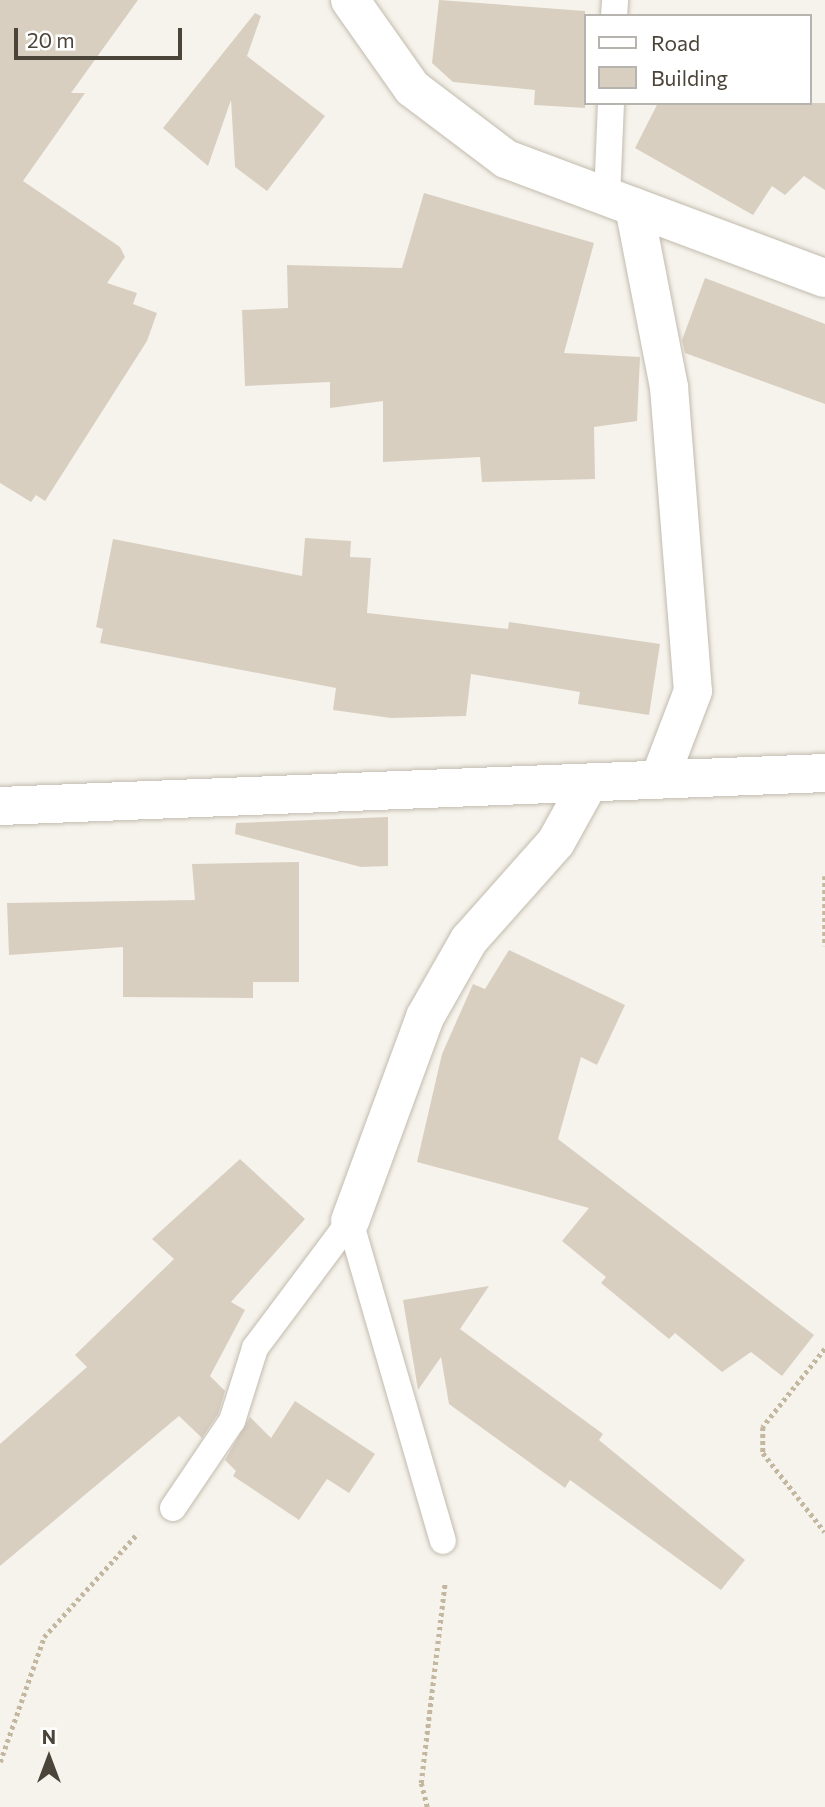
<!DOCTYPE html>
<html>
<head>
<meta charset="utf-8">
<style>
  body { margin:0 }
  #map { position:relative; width:825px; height:1807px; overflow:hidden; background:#f6f3ec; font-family:Commissioner,sans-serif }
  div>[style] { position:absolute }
  .building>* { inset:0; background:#d8cfc1 }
  .path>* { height:4.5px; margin-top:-2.25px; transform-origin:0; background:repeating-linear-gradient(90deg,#c4b79f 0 3.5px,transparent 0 7px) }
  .roads { filter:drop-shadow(0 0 2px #c2bbae) drop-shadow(0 0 2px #c2bbae) }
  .service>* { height:26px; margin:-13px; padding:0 13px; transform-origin:13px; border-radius:13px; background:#fff }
  .minor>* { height:38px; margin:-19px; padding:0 19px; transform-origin:19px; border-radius:19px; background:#fff }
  span { translate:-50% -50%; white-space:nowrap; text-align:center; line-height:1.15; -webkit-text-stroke:5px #fff; paint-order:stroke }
  .legend { position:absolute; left:584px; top:14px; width:228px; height:91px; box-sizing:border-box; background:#fff; border:2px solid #b7b4b0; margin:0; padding:9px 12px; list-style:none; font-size:21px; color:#4b4439 }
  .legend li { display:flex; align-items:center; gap:14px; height:35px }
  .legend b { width:35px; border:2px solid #b7b4b0 }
  .north { position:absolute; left:14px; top:1723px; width:70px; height:70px; -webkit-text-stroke:5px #fff; paint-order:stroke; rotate:0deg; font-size:19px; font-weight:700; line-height:28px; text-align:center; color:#4b4439 }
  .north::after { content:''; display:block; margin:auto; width:24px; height:32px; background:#4b4439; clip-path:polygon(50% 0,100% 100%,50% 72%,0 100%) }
  .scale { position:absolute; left:14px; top:28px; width:168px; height:32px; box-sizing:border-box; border:4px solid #4b4439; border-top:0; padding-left:9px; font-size:21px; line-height:24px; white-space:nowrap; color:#4b4439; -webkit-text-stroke:5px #fff; paint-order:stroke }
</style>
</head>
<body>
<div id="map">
  <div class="building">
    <i style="clip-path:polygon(0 0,138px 0,71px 93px,85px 93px,23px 181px,120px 247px,125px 257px,107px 283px,137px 293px,133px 304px,157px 313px,147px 341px,45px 501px,36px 495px,31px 502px,0 483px)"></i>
    <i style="clip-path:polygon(439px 0,585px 11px,585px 108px,534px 105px,535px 90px,453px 82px,432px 63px)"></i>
    <i style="clip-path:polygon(255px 13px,261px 16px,247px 56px,325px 116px,267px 191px,235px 167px,231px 100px,208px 166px,163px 128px)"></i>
    <i style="clip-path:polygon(658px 103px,825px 103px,825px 190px,804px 176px,785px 195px,772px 186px,753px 215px,635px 148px)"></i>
    <i style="clip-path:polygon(424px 193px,594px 243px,564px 353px,640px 357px,637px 421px,594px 427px,595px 479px,482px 482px,480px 457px,383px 462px,383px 401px,330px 408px,330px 382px,245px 386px,242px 310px,288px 308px,287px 265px,402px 268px)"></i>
    <i style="clip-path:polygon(705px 278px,825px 324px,825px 404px,685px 353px,682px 340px)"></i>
    <i style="clip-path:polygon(305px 538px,351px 541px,350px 557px,371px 558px,367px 613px,508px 629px,509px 622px,660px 644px,649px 715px,578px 704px,580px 692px,471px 674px,466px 716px,391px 718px,333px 710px,336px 688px,100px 643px,103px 629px,96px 627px,113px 539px,302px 576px)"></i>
    <i style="clip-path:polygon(388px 817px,388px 866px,361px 867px,235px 834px,236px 823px)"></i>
    <i style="clip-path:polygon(299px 862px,299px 982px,253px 982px,253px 998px,123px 997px,123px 947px,9px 955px,7px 903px,195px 900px,192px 864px)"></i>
    <i style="clip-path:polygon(509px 950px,625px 1005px,597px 1065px,581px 1057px,558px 1139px,814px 1335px,782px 1376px,751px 1352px,722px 1372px,675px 1333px,669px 1339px,601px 1283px,606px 1277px,562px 1241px,589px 1208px,417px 1162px,442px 1054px,473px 984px,485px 989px)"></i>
    <i style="clip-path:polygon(240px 1159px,305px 1219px,231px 1302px,245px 1310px,210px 1376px,225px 1391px,218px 1414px,202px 1438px,179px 1416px,0 1566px,0 1444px,87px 1367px,75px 1355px,174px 1259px,152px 1239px)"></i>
    <i style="clip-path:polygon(489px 1286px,460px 1329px,603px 1434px,599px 1440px,745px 1560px,721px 1590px,570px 1480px,565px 1488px,449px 1404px,441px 1357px,418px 1390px,403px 1300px)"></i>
    <i style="clip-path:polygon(295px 1401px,375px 1454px,349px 1493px,327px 1479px,299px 1520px,233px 1476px,236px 1471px,225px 1460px,250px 1417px,271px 1438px)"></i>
  </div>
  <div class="path">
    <i style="left:825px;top:876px;width:70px;rotate:90deg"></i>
    <i style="left:825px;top:1349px;width:100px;rotate:128.5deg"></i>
    <i style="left:763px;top:1427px;width:26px;rotate:90deg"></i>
    <i style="left:763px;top:1453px;width:100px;rotate:51.9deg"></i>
    <i style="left:0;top:1762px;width:133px;rotate:-70.6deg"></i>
    <i style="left:44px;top:1637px;width:140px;rotate:-47.9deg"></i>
    <i style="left:427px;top:1807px;width:25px;rotate:-104deg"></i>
    <i style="left:421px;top:1783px;width:201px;rotate:-83.2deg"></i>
  </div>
  <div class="roads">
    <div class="service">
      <i style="left:614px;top:16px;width:16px;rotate:-86deg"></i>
      <i style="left:607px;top:198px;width:95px;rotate:-87.6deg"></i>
      <i style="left:350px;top:1221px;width:333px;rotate:73.8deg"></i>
      <i style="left:173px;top:1508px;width:105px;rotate:-55.9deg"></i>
      <i style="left:232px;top:1421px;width:77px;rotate:-72.5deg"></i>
      <i style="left:255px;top:1348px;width:159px;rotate:-53.2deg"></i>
    </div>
    <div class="minor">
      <i style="left:350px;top:0;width:108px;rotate:54.8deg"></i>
      <i style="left:412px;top:88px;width:118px;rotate:37.1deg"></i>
      <i style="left:506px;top:159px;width:340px;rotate:20.5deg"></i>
      <i style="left:634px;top:207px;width:183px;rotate:79deg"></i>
      <i style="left:669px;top:387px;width:305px;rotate:85.5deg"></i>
      <i style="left:693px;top:691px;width:95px;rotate:110.9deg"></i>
      <i style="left:0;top:806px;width:826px;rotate:-2.29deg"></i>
      <i style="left:350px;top:1221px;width:217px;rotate:-69.8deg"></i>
      <i style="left:425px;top:1017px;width:89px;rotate:-60.3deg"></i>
      <i style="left:469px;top:940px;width:131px;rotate:-48.4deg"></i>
      <i style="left:556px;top:842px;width:64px;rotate:-61deg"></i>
    </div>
  </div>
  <ul class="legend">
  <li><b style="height:9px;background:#fff"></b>Road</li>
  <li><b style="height:19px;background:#d8cfc1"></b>Building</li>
  </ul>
  <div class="north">N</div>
  <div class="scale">20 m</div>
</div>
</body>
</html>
